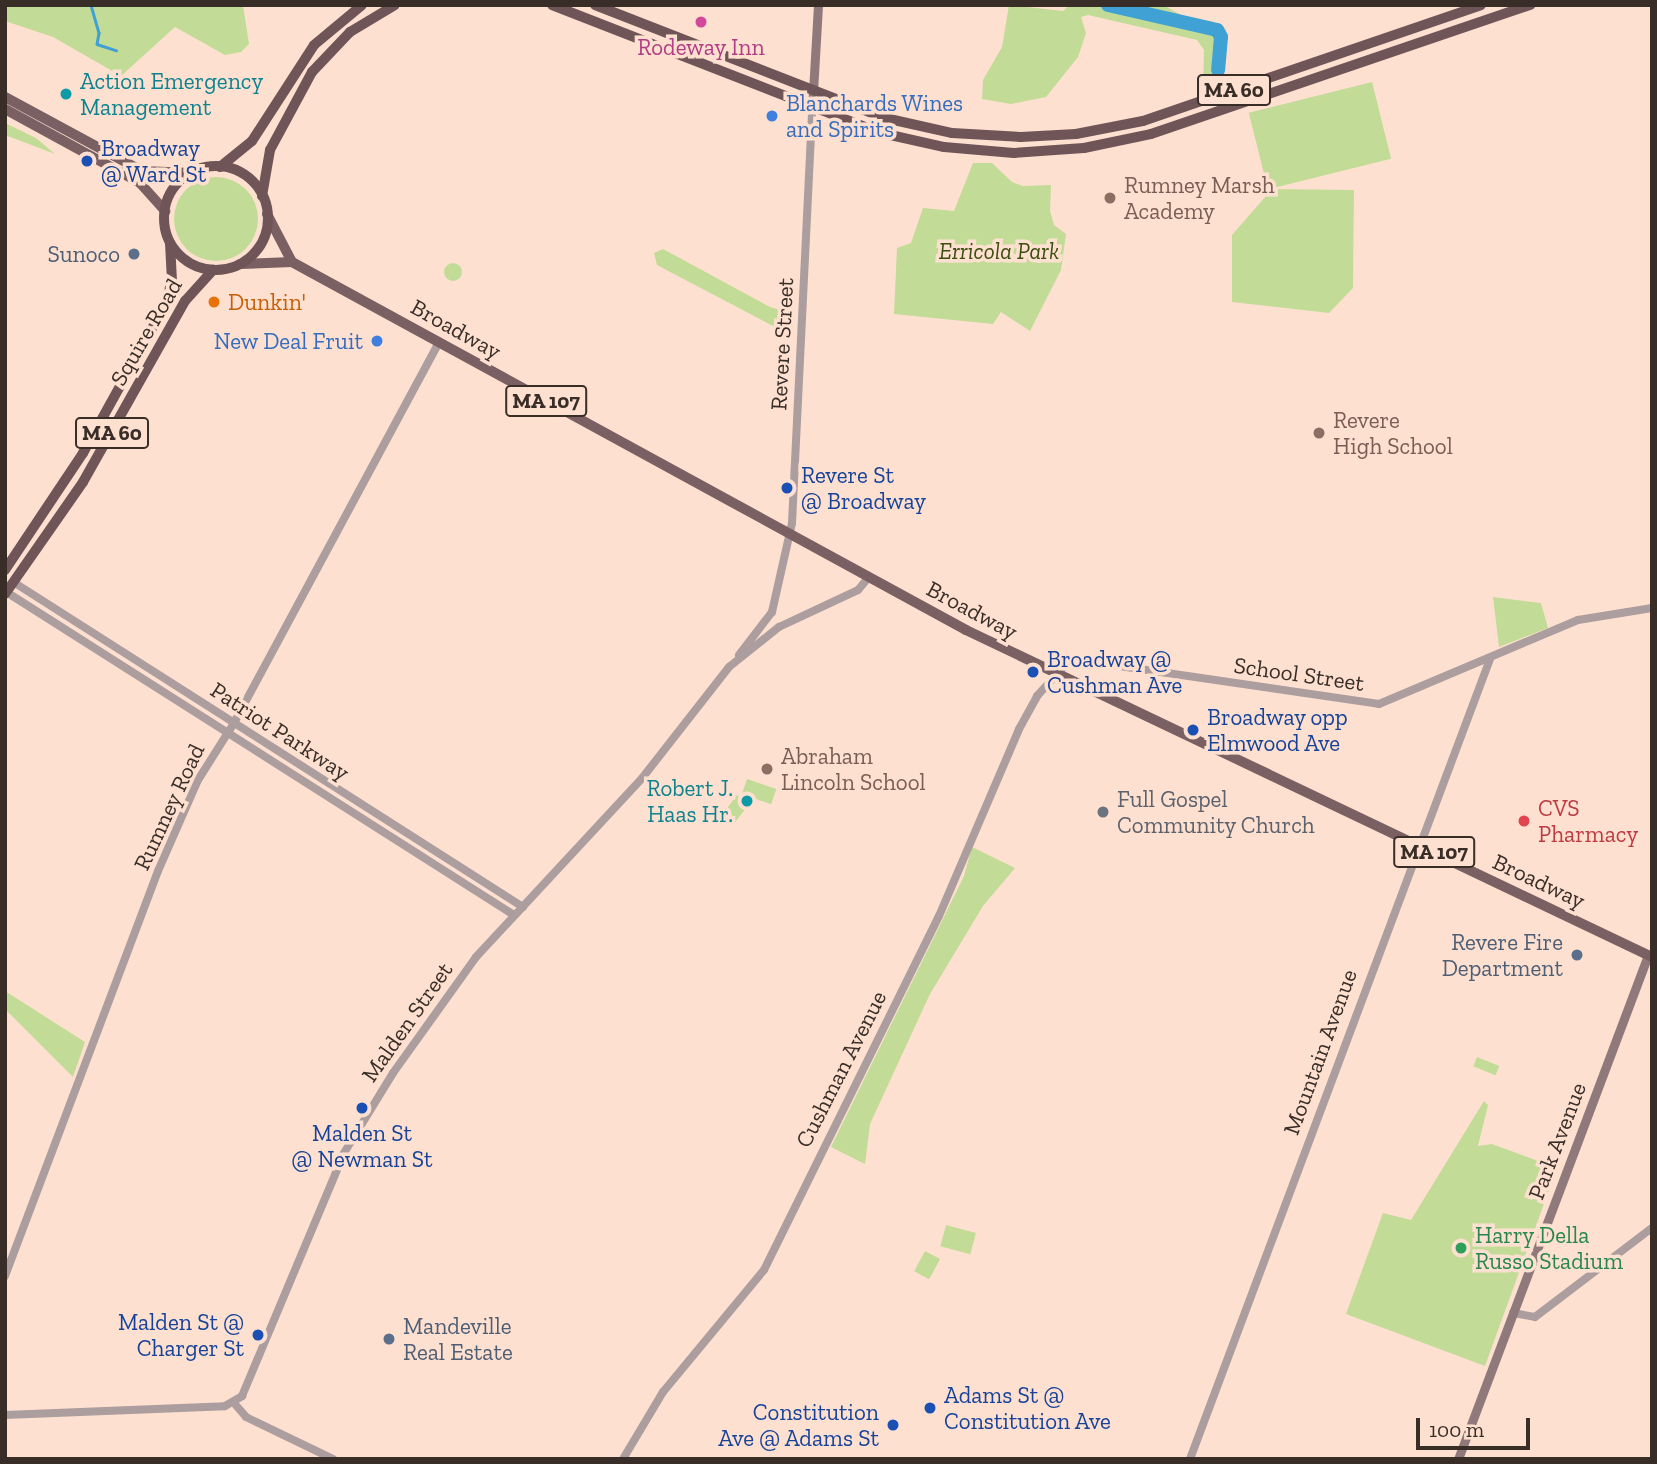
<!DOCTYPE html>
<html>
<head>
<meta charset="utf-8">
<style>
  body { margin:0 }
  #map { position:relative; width:1657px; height:1464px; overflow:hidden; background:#fee0d0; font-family:"Zilla Slab",serif }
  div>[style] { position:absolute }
  .green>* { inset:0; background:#c2db96; transform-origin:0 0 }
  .round { border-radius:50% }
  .stream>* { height:2.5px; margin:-1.25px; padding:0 1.25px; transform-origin:1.25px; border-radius:1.25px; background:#40a1d4 }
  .river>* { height:14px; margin:-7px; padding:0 7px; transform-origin:7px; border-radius:7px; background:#40a1d4 }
  .tertiary>* { height:8px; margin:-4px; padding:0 4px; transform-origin:4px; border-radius:4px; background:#ac9d9e }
  .secondary>* { height:9px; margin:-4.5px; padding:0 4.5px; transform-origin:4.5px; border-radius:4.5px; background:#8f797b }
  .primary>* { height:10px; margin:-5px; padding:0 5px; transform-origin:5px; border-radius:5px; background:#7a6062 }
  .trunk>* { height:10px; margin:-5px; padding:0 5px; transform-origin:5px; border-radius:5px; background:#705558 }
  .trunk>.ring { margin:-5px; padding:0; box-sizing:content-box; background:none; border:10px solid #705558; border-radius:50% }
  .dots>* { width:19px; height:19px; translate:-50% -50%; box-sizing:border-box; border:4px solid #fee0d0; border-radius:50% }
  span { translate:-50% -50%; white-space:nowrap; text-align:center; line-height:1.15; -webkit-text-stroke:7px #fee0d0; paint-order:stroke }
  .shield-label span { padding:2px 5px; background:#fee0d0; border:2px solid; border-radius:5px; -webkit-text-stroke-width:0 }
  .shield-label { font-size:21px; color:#392d27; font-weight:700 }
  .hotel-label { font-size:23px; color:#b23c85 }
  .culture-label { font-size:23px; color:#0d838f }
  .left { translate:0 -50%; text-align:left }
  .right { translate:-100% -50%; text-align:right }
  .shop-label { font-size:23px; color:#366cbe }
  .transit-label { font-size:23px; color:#164399 }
  .education-label { font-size:23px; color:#785e54 }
  .park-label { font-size:23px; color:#3b4d0f; font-style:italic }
  .service-label { font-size:23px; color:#4e5e75 }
  .food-label { font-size:23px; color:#c56008 }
  .street-label { font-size:23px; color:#392d27 }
  .worship-label { font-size:23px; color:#5b616d }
  .health-label { font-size:23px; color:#be3a42 }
  .leisure-label { font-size:23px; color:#27864d }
  .frame { position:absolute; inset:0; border:7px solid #392d27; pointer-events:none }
  .scale { position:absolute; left:1416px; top:1418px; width:114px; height:32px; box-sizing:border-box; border:4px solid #392d27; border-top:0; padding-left:9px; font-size:21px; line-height:24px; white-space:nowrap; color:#392d27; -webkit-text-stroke:5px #fee0d0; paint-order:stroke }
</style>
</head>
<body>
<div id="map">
  <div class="green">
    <i style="clip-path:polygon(5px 5px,243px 5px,249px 44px,241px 52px,225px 55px,175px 27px,121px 76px,53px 37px,5px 21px)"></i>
    <i style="clip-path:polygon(1009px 5px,1063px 11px,1069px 5px,1163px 5px,1181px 15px,1213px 22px,1226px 29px,1223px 81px,1203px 89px,1204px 50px,1197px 40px,1088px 15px,1081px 17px,1086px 33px,1078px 57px,1046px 97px,1011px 104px,982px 99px,983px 80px,1002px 47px)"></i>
    <i style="left:1372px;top:82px;width:79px;height:127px;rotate:76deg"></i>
    <i style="clip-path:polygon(5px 123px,36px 138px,55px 154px,5px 135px)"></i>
    <i style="clip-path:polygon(973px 163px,992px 163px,1012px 182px,1023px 186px,1051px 185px,1050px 211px,1054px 225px,1066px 234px,1061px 270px,1030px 331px,1001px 312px,993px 324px,894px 314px,897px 248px,911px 243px,923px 208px,954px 211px)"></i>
    <i class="round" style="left:174px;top:177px;width:84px;height:84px"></i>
    <i style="clip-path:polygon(1272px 189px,1354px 190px,1353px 288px,1329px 313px,1232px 302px,1232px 235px)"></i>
    <i style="clip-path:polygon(663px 249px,770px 307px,793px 314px,792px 336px,657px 265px,654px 253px)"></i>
    <i class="round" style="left:444px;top:263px;width:18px;height:18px"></i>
    <i style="clip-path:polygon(1493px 597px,1541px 603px,1548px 628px,1499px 647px)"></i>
    <i style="left:747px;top:779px;width:31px;height:16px;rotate:19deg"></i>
    <i style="left:737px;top:795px;width:15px;height:27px;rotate:37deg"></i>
    <i style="clip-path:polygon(972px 847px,1015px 868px,983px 906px,930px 994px,870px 1124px,865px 1164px,831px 1147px,964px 876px)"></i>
    <i style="clip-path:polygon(5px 991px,85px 1042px,73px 1077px,5px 1009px)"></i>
    <i style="left:1477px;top:1057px;width:24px;height:10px;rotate:22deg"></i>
    <i style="clip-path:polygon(1484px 1101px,1488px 1105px,1478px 1146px,1492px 1144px,1557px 1168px,1485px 1366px,1346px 1314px,1383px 1213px,1411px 1220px)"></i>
    <i style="left:946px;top:1225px;width:31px;height:22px;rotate:15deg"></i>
    <i style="left:925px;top:1251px;width:17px;height:23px;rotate:28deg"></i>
  </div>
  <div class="stream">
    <i style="left:91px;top:5px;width:29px;rotate:74deg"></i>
    <i style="left:99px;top:33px;width:11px;rotate:100deg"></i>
    <i style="left:97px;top:44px;width:20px;rotate:18deg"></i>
  </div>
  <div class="river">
    <i style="left:1108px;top:5px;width:112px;rotate:12.9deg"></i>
    <i style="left:1217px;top:30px;width:8px;rotate:60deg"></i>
    <i style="left:1221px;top:37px;width:33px;rotate:95deg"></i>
  </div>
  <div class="tertiary">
    <i style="left:18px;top:585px;width:599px;rotate:32.52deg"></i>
    <i style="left:11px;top:595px;width:596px;rotate:32.46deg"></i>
    <i style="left:739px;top:655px;width:54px;rotate:-52.5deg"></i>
    <i style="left:772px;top:612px;width:91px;rotate:-77.3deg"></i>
    <i style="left:792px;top:523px;width:414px;rotate:-87.2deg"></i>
    <i style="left:5px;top:1276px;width:433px;rotate:-69.3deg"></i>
    <i style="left:158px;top:871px;width:99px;rotate:-66.3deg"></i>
    <i style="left:198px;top:780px;width:67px;rotate:-57.7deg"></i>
    <i style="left:234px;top:723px;width:433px;rotate:-61.7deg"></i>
    <i style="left:1513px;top:1313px;width:22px;rotate:10deg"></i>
    <i style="left:1535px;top:1317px;width:147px;rotate:-37.3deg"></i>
    <i style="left:234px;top:1403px;width:18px;rotate:49deg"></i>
    <i style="left:246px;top:1417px;width:97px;rotate:25.8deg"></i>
    <i style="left:5px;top:1415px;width:220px;rotate:-2.3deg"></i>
    <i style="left:225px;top:1406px;width:20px;rotate:-30deg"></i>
    <i style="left:242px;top:1396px;width:264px;rotate:-67.2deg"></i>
    <i style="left:344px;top:1153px;width:94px;rotate:-58.5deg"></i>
    <i style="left:393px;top:1073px;width:143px;rotate:-54.4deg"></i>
    <i style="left:476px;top:957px;width:246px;rotate:-47.1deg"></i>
    <i style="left:643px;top:777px;width:140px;rotate:-52deg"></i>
    <i style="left:729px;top:667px;width:64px;rotate:-38.7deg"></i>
    <i style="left:779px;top:627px;width:87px;rotate:-25.1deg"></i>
    <i style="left:858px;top:590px;width:17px;rotate:-50deg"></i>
    <i style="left:623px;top:1459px;width:78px;rotate:-59.2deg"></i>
    <i style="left:663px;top:1392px;width:158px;rotate:-50.4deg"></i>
    <i style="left:764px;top:1270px;width:395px;rotate:-63.7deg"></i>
    <i style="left:939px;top:916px;width:203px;rotate:-66.8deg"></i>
    <i style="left:1019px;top:729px;width:38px;rotate:-61deg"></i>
    <i style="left:1037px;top:696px;width:50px;rotate:-47.4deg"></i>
    <i style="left:1071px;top:659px;width:311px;rotate:8.3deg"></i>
    <i style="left:1379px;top:704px;width:216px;rotate:-22.9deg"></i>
    <i style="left:1578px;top:620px;width:75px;rotate:-9.2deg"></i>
    <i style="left:1190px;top:1459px;width:854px;rotate:-69.44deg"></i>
  </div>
  <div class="secondary">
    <i style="left:812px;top:109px;width:104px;rotate:-86.7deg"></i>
    <i style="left:1458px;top:1459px;width:539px;rotate:-69.34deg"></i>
  </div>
  <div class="primary">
    <i style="left:5px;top:97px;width:156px;rotate:28.4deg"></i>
    <i style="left:142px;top:171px;width:50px;rotate:2.3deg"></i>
    <i style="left:5px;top:109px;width:154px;rotate:28.7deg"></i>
    <i style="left:140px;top:183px;width:38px;rotate:48deg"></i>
    <i style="left:267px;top:214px;width:54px;rotate:62.5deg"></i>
    <i style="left:240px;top:264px;width:52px;rotate:-2.2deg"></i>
    <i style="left:292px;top:262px;width:768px;rotate:28.63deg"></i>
    <i style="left:966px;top:630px;width:760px;rotate:25.49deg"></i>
  </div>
  <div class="trunk">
    <i style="left:552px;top:5px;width:349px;rotate:21.3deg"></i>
    <i style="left:877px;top:132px;width:69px;rotate:12.6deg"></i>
    <i style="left:944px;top:147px;width:70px;rotate:4.9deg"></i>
    <i style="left:1014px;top:153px;width:70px;rotate:-4.1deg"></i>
    <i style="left:1084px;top:148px;width:68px;rotate:-11.8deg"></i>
    <i style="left:1151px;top:134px;width:401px;rotate:-18.8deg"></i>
    <i style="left:595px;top:5px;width:311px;rotate:21.3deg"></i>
    <i style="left:885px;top:118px;width:69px;rotate:12.6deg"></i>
    <i style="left:952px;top:133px;width:69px;rotate:3.3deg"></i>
    <i style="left:1021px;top:137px;width:55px;rotate:-3.1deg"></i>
    <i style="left:1076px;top:134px;width:68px;rotate:-11deg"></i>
    <i style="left:1143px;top:121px;width:357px;rotate:-18.9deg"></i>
    <i class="ring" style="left:164px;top:166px;width:94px;height:94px"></i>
    <i style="left:220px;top:167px;width:41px;rotate:-39.1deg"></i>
    <i style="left:252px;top:141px;width:114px;rotate:-57.1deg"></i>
    <i style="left:314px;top:45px;width:62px;rotate:-39.8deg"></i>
    <i style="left:262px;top:196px;width:47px;rotate:-80.1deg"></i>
    <i style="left:270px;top:150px;width:89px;rotate:-61.7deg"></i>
    <i style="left:312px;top:72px;width:55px;rotate:-46.5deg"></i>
    <i style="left:350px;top:32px;width:52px;rotate:-31deg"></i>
    <i style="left:5px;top:570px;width:141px;rotate:-56.3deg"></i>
    <i style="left:83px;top:453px;width:167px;rotate:-61deg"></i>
    <i style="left:164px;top:307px;width:27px;rotate:-73deg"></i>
    <i style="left:172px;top:281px;width:38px;rotate:-93deg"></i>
    <i style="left:5px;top:594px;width:136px;rotate:-55.1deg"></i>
    <i style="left:83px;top:482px;width:208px;rotate:-60.6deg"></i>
    <i style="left:185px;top:301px;width:42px;rotate:-47.9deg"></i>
  </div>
  <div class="dots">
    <i style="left:701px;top:22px;background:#d1479c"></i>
    <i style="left:66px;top:94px;background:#0f9aa8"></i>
    <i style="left:772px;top:116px;background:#3f7fe0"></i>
    <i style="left:87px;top:161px;background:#1a4fb4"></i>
    <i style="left:1110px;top:198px;background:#8d6e63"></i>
    <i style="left:134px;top:254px;background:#5c6f8a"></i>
    <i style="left:214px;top:302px;background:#e8710a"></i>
    <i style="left:377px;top:341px;background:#3f7fe0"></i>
    <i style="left:1319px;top:433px;background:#8d6e63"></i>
    <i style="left:787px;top:488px;background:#1a4fb4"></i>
    <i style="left:1033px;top:672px;background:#1a4fb4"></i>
    <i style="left:1193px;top:730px;background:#1a4fb4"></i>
    <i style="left:767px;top:769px;background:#8d6e63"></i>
    <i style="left:747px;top:801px;background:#0f9aa8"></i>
    <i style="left:1103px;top:812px;background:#6b7280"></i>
    <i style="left:1524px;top:821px;background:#e0444e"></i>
    <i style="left:1577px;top:955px;background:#5c6f8a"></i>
    <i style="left:362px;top:1108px;background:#1a4fb4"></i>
    <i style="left:1461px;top:1248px;background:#2e9e5b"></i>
    <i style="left:258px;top:1335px;background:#1a4fb4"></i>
    <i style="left:389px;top:1339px;background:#5c6f8a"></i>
    <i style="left:930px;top:1408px;background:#1a4fb4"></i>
    <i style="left:893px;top:1425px;background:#1a4fb4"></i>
  </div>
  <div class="shield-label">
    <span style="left:1234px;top:90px">MA 60</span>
    <span style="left:546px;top:401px">MA 107</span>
    <span style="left:112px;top:433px">MA 60</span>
    <span style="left:1434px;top:852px">MA 107</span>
  </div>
  <div class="hotel-label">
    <span style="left:701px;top:47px">Rodeway Inn</span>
  </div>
  <div class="culture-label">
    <span class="left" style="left:80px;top:94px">Action Emergency<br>Management</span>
    <span class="right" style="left:733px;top:801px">Robert J.<br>Haas Hr.</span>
  </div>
  <div class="shop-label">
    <span class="left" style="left:786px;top:116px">Blanchards Wines<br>and Spirits</span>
    <span class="right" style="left:363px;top:341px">New Deal Fruit</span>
  </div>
  <div class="transit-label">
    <span class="left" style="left:101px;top:161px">Broadway<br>@ Ward St</span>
    <span class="left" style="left:801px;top:488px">Revere St<br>@ Broadway</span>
    <span class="left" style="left:1047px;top:672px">Broadway @<br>Cushman Ave</span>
    <span class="left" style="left:1207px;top:730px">Broadway opp<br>Elmwood Ave</span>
    <span style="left:362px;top:1146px">Malden St<br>@ Newman St</span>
    <span class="right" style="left:244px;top:1335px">Malden St @<br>Charger St</span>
    <span class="left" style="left:944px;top:1408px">Adams St @<br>Constitution Ave</span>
    <span class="right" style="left:879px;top:1425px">Constitution<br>Ave @ Adams St</span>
  </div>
  <div class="education-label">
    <span class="left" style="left:1124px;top:198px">Rumney Marsh<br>Academy</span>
    <span class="left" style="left:1333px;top:433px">Revere<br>High School</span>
    <span class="left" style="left:781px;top:769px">Abraham<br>Lincoln School</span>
  </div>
  <div class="park-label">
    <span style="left:999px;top:251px">Erricola Park</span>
  </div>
  <div class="service-label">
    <span class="right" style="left:120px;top:254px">Sunoco</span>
    <span class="right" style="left:1563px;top:955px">Revere Fire<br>Department</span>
    <span class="left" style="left:403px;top:1339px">Mandeville<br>Real Estate</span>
  </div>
  <div class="food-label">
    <span class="left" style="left:228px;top:302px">Dunkin'</span>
  </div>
  <div class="street-label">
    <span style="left:456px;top:329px;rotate:29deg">Broadway</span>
    <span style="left:146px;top:332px;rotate:-60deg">Squire Road</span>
    <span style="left:782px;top:344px;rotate:-87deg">Revere Street</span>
    <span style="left:972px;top:610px;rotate:28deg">Broadway</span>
    <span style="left:1299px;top:674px;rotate:8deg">School Street</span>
    <span style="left:280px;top:731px;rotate:33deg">Patriot Parkway</span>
    <span style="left:169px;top:807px;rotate:-65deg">Rumney Road</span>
    <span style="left:1539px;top:881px;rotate:25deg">Broadway</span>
    <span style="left:407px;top:1022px;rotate:-55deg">Malden Street</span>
    <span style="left:1320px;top:1052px;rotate:-70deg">Mountain Avenue</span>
    <span style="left:841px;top:1069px;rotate:-63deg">Cushman Avenue</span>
    <span style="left:1557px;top:1141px;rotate:-69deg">Park Avenue</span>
  </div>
  <div class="worship-label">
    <span class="left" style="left:1117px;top:812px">Full Gospel<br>Community Church</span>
  </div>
  <div class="health-label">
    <span class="left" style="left:1538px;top:821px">CVS<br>Pharmacy</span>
  </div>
  <div class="leisure-label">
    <span class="left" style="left:1475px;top:1248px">Harry Della<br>Russo Stadium</span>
  </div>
  <div class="frame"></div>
  <div class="scale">100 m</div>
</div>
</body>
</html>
